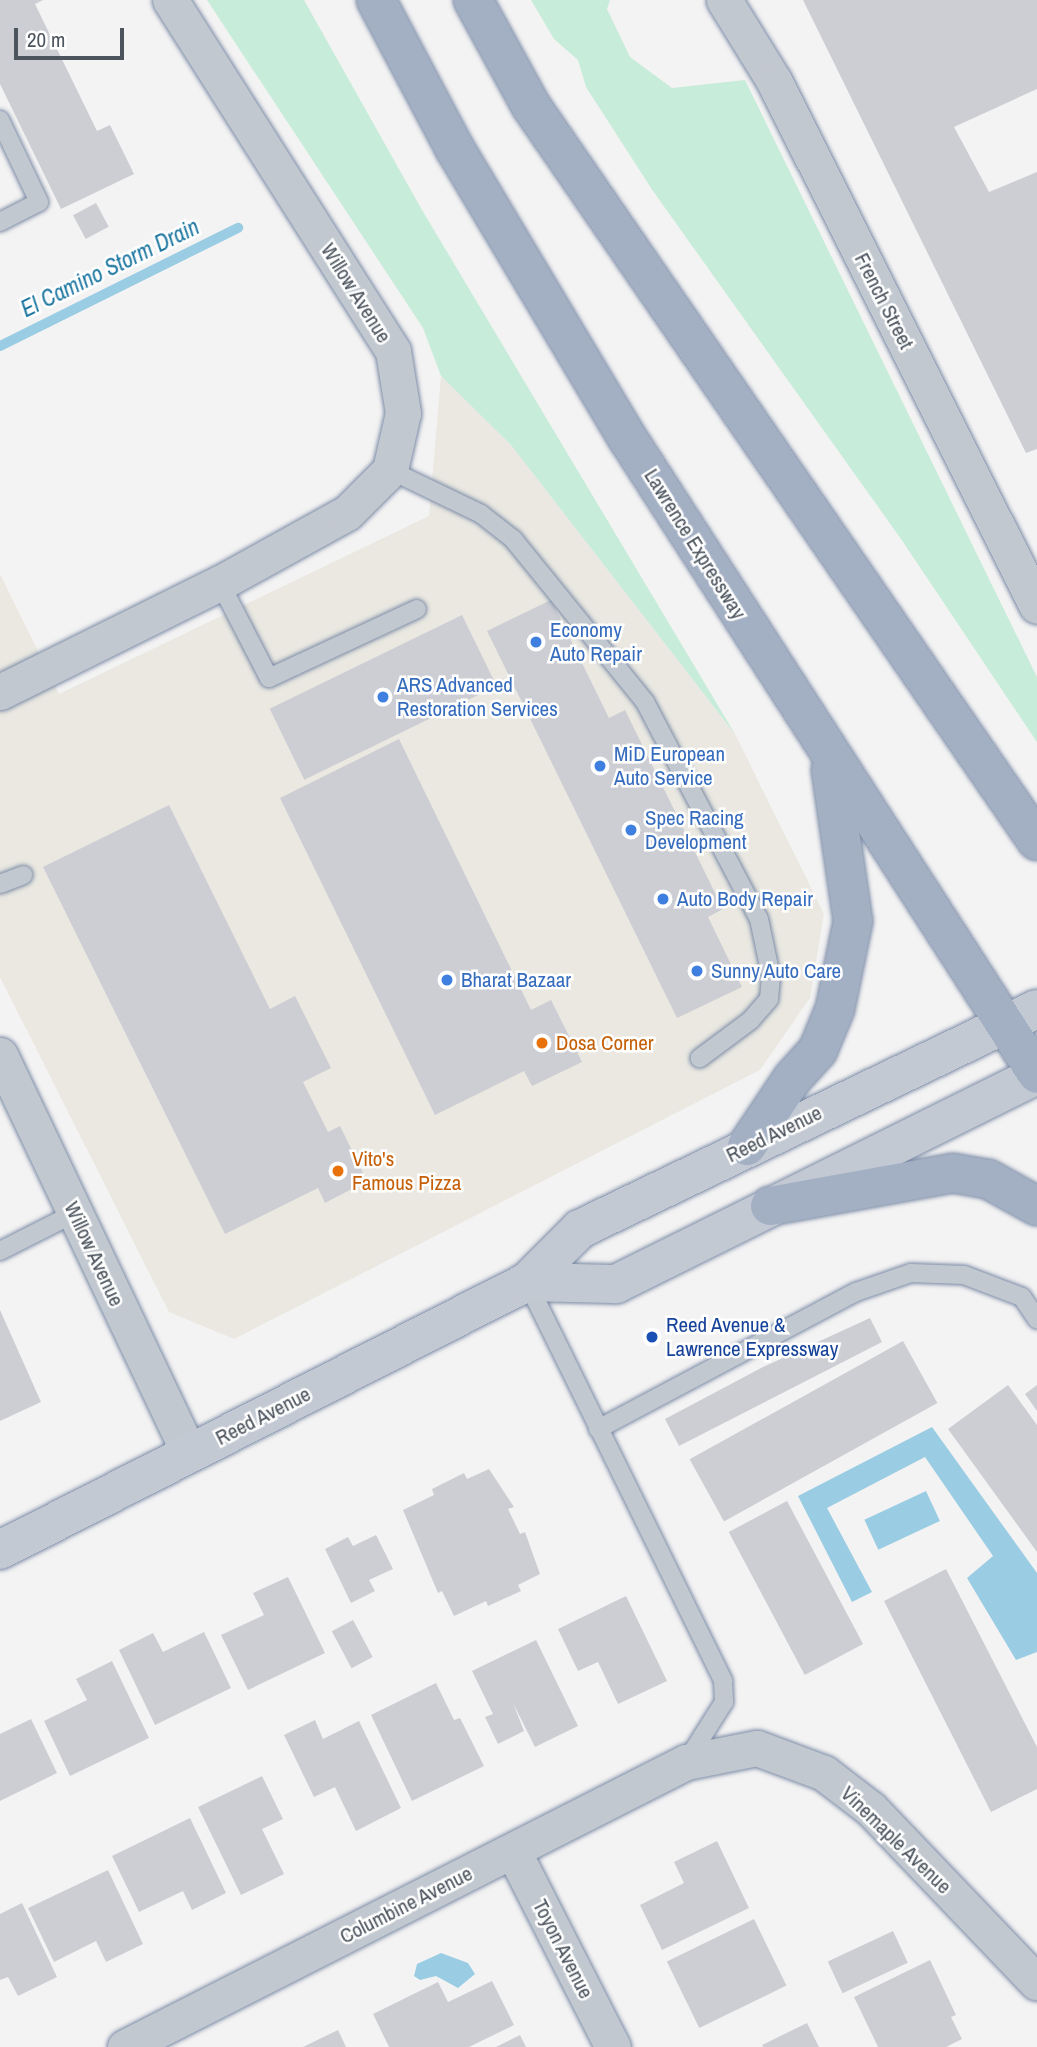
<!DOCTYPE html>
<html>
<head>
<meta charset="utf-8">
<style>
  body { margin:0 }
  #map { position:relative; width:1037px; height:2047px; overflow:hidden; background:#f4f3f3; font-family:"Archivo Narrow",sans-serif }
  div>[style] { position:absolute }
  .commercial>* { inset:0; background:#eae8e1 }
  .green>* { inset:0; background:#c7ecd9 }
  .water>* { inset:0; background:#9acde3; transform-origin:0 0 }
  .stream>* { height:10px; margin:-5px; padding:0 5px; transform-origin:5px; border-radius:5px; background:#9acde3 }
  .building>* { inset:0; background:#cdced4; transform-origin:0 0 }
  .roads { filter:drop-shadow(0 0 2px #7c8ca7) drop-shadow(0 0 2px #7c8ca7) }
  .service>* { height:18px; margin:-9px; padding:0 9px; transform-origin:9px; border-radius:9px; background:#c2c8cf }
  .minor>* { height:35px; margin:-17.5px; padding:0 17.5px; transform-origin:17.5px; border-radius:17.5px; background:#c2c8cf }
  .secondary>* { height:38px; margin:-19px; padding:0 19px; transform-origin:19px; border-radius:19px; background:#c3c9d3 }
  .trunk>* { height:38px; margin:-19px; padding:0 19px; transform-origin:19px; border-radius:19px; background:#a3b0c4 }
  .dots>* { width:19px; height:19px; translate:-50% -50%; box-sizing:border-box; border:4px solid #fff; border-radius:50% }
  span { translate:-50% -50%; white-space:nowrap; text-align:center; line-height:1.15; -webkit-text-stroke:5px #fff; paint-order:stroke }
  .street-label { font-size:21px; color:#4c545e }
  .shop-label { font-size:21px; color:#366cbe }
  .left { translate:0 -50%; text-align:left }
  .food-label { font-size:21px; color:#c56008 }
  .transit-label { font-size:21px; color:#164399 }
  .water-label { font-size:23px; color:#1d77a0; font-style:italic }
  .scale { position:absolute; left:14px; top:28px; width:110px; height:32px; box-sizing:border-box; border:4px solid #4c545e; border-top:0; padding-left:9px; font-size:21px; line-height:24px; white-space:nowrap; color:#4c545e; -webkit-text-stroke:5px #fff; paint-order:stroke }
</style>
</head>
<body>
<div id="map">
  <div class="commercial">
    <i style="clip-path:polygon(441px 376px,511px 445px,735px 734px,824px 914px,810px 998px,760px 1070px,234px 1339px,169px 1312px,0 977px,0 574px,59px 694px,429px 516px)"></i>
  </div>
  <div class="green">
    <i style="clip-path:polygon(207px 0,304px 0,422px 210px,735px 734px,511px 445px,441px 376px,423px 328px)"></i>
    <i style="clip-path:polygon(531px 0,610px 0,607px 9px,630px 57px,672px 88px,745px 80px,1037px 677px,1037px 742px,901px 539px,653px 191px,586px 87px,578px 60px,554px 39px)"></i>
  </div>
  <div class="water">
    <i style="clip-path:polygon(932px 1427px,1037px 1573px,1037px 1652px,1016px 1660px,967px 1578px,993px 1556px,925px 1457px,827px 1508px,872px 1592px,852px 1602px,798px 1496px)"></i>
    <i style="left:926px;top:1491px;width:33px;height:68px;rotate:65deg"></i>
    <i style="clip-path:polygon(441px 1953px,468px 1963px,475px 1974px,458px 1988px,436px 1976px,420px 1980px,414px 1976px,417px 1964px)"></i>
  </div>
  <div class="stream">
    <i style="left:0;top:346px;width:266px;rotate:-26.4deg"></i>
  </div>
  <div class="building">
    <i style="clip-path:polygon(0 0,43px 0,35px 4px,97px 131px,110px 125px,134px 174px,61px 209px,0 84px)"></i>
    <i style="clip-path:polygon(803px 0,1037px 0,1037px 89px,954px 127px,989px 192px,1037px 172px,1037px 449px,1026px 453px)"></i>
    <i style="left:96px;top:203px;width:27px;height:26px;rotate:62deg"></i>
    <i style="clip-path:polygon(551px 600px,609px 718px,625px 710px,723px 909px,708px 917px,742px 987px,677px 1018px,487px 631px)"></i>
    <i style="left:462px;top:615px;width:79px;height:214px;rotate:64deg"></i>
    <i style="clip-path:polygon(399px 739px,531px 1010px,551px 1000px,582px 1062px,532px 1086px,524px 1071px,435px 1115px,280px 798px)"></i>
    <i style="clip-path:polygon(169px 805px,270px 1009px,295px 996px,331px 1068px,303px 1082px,328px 1132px,340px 1126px,367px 1181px,325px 1203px,318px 1188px,225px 1234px,43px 867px)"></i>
    <i style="clip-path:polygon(0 1310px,41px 1402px,0 1421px)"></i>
    <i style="clip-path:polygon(870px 1318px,882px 1342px,679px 1446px,665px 1419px,763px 1367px)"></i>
    <i style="left:903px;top:1341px;width:71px;height:244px;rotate:61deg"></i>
    <i style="clip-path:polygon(1008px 1385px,1037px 1425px,1037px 1552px,948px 1429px)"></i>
    <i style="clip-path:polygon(1037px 1385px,1037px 1411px,1025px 1394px)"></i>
    <i style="clip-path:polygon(489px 1469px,514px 1507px,508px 1509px,520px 1534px,525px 1532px,540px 1574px,518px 1585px,521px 1591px,488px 1606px,486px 1601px,454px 1616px,442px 1591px,438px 1593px,403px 1510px,434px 1495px,432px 1489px,464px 1473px,467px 1479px)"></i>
    <i style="left:787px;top:1501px;width:162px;height:66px;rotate:62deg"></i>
    <i style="clip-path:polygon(376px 1535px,393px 1569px,369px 1580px,375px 1591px,351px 1603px,325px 1549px,348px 1537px,353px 1546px)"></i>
    <i style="clip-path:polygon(946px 1569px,1037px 1747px,1037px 1789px,991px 1812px,884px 1601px)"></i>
    <i style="clip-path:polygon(288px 1577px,325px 1653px,248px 1690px,221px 1635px,264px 1615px,253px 1593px)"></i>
    <i style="clip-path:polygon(626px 1596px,667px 1681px,618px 1704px,598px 1662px,578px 1671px,558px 1629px)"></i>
    <i style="left:353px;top:1620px;width:42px;height:24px;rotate:62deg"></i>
    <i style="clip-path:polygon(204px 1632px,231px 1688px,155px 1725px,119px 1650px,153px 1633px,163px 1652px)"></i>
    <i style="clip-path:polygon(536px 1640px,578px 1726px,535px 1747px,513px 1703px,524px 1731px,498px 1744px,485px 1717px,493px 1714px,472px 1671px)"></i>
    <i style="clip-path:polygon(112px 1661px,149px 1738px,70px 1776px,44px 1721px,87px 1700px,76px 1679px)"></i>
    <i style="clip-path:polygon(436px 1683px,454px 1720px,460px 1718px,484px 1766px,412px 1801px,371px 1715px)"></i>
    <i style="clip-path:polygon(31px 1719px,57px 1773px,0 1801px,0 1734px)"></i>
    <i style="clip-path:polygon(315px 1720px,323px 1739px,359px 1721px,401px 1808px,356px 1831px,335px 1787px,314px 1797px,284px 1735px)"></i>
    <i style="clip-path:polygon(262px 1776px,283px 1819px,262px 1829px,284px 1874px,241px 1895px,198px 1807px)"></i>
    <i style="clip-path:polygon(190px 1818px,226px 1893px,192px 1910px,183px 1891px,139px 1912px,112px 1856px)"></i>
    <i style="clip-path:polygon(717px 1841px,749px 1908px,662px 1950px,640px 1905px,684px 1883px,674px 1862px)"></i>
    <i style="clip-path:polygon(108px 1870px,143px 1944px,106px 1962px,96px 1941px,54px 1962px,28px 1908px)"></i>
    <i style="clip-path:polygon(22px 1903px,57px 1977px,18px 1996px,8px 1977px,0 1980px,0 1914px)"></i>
    <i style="left:754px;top:1919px;width:74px;height:97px;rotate:64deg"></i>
    <i style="left:893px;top:1931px;width:35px;height:72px;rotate:65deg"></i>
    <i style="clip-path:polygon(930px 1960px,956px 2015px,951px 2017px,962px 2039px,946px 2047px,878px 2047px,854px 1997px)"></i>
    <i style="clip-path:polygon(492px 1981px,514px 2025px,469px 2047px,389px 2047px,373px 2014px,438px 1982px,448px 2002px)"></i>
    <i style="clip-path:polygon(807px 2023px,819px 2047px,763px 2047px,762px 2045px)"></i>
    <i style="clip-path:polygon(338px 2030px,346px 2047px,303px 2047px)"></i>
    <i style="clip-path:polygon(520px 2035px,526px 2047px,496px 2047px)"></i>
  </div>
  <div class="roads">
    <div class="service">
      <i style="left:0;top:120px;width:91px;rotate:64.6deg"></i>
      <i style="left:39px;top:202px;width:44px;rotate:152.9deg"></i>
      <i style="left:390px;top:470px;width:101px;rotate:25.8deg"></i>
      <i style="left:481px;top:514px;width:41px;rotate:38deg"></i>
      <i style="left:513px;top:539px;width:210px;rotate:51deg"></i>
      <i style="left:645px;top:702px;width:245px;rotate:62.3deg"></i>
      <i style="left:759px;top:919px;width:58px;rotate:78.1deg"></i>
      <i style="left:771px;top:976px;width:23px;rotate:95deg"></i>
      <i style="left:769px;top:999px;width:28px;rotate:131deg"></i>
      <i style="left:751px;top:1020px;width:64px;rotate:143.3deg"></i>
      <i style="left:220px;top:583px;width:107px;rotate:62.7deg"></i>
      <i style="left:269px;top:678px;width:163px;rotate:-25deg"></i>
      <i style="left:0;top:884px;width:25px;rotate:-21deg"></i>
      <i style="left:0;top:1251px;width:84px;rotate:-26.9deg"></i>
      <i style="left:527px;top:1282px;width:445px;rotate:63.8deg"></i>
      <i style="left:723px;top:1681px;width:21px;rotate:87deg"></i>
      <i style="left:724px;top:1702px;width:71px;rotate:122.3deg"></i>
      <i style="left:598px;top:1429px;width:292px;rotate:-28deg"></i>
      <i style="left:856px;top:1292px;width:58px;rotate:-19.1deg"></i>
      <i style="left:911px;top:1273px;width:53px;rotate:2.2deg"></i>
      <i style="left:964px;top:1275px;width:62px;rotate:20.8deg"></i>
      <i style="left:1022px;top:1297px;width:27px;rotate:56deg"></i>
    </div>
    <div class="minor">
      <i style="left:724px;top:0;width:95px;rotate:58.3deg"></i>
      <i style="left:774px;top:81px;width:587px;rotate:63.39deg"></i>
      <i style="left:0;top:692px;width:246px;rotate:-26.4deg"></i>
      <i style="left:220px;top:583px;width:145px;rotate:-28.9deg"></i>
      <i style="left:347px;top:513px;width:61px;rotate:-45deg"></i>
      <i style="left:390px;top:470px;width:58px;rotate:-77.2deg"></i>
      <i style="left:403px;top:413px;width:63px;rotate:-99.2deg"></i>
      <i style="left:393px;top:351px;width:416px;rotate:-122.4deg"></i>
      <i style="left:0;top:1055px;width:441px;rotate:64.6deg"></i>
      <i style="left:513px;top:1851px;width:220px;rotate:63deg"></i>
      <i style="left:125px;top:2047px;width:629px;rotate:-26.93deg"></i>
      <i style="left:686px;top:1762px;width:72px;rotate:-11.2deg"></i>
      <i style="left:757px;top:1748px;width:72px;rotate:20.5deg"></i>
      <i style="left:824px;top:1773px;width:59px;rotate:37.5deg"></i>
      <i style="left:871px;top:1809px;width:240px;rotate:46.3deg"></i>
    </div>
    <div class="secondary">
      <i style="left:527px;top:1282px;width:89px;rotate:1.3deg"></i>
      <i style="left:616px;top:1284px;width:470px;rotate:-26.4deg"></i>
      <i style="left:0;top:1550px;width:591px;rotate:-26.96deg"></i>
      <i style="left:527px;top:1282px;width:75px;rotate:-45deg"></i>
      <i style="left:580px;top:1229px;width:507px;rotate:-25.71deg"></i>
    </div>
    <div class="trunk">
      <i style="left:376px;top:0;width:169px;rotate:62.1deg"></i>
      <i style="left:455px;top:149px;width:338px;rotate:59.2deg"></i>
      <i style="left:628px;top:439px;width:755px;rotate:57.21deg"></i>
      <i style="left:473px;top:0;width:121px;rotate:61.3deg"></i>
      <i style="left:531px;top:106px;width:892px;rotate:55.46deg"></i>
      <i style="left:747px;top:1146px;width:81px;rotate:-56.1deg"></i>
      <i style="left:792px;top:1079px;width:39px;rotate:-48deg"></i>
      <i style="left:818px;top:1050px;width:44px;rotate:-67.5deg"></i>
      <i style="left:835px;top:1009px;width:90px;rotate:-78.4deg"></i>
      <i style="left:853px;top:921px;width:153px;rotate:-98.3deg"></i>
      <i style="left:770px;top:1206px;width:186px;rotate:-10.2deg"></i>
      <i style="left:953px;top:1173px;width:36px;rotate:10deg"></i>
      <i style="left:988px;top:1179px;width:56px;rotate:28.9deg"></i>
    </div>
  </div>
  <div class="dots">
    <i style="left:536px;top:642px;background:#3f7fe0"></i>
    <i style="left:383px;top:697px;background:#3f7fe0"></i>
    <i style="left:600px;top:766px;background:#3f7fe0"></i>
    <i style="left:631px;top:830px;background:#3f7fe0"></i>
    <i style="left:663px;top:899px;background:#3f7fe0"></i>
    <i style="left:697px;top:971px;background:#3f7fe0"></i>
    <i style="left:447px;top:980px;background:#3f7fe0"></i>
    <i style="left:542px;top:1043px;background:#e8710a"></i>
    <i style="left:338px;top:1171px;background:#e8710a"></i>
    <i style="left:652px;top:1337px;background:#1a4fb4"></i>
  </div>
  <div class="street-label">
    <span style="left:356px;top:293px;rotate:58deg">Willow Avenue</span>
    <span style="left:884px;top:301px;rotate:63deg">French Street</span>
    <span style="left:695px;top:544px;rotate:58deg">Lawrence Expressway</span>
    <span style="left:774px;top:1134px;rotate:-26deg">Reed Avenue</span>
    <span style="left:94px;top:1254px;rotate:65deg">Willow Avenue</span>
    <span style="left:263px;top:1416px;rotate:-27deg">Reed Avenue</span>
    <span style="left:896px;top:1840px;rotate:44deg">Vinemaple Avenue</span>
    <span style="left:406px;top:1905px;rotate:-27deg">Columbine Avenue</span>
    <span style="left:563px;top:1949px;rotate:63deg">Toyon Avenue</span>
  </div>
  <div class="shop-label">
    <span class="left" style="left:550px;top:642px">Economy<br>Auto Repair</span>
    <span class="left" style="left:397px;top:697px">ARS Advanced<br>Restoration Services</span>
    <span class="left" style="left:614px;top:766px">MiD European<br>Auto Service</span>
    <span class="left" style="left:645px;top:830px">Spec Racing<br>Development</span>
    <span class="left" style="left:677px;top:899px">Auto Body Repair</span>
    <span class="left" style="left:711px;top:971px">Sunny Auto Care</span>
    <span class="left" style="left:461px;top:980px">Bharat Bazaar</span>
  </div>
  <div class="food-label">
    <span class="left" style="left:556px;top:1043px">Dosa Corner</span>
    <span class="left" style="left:352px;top:1171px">Vito's<br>Famous Pizza</span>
  </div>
  <div class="transit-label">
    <span class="left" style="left:666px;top:1337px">Reed Avenue &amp;<br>Lawrence Expressway</span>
  </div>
  <div class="water-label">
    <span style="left:110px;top:268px;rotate:-26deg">El Camino Storm Drain</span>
  </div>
  <div class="scale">20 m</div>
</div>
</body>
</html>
